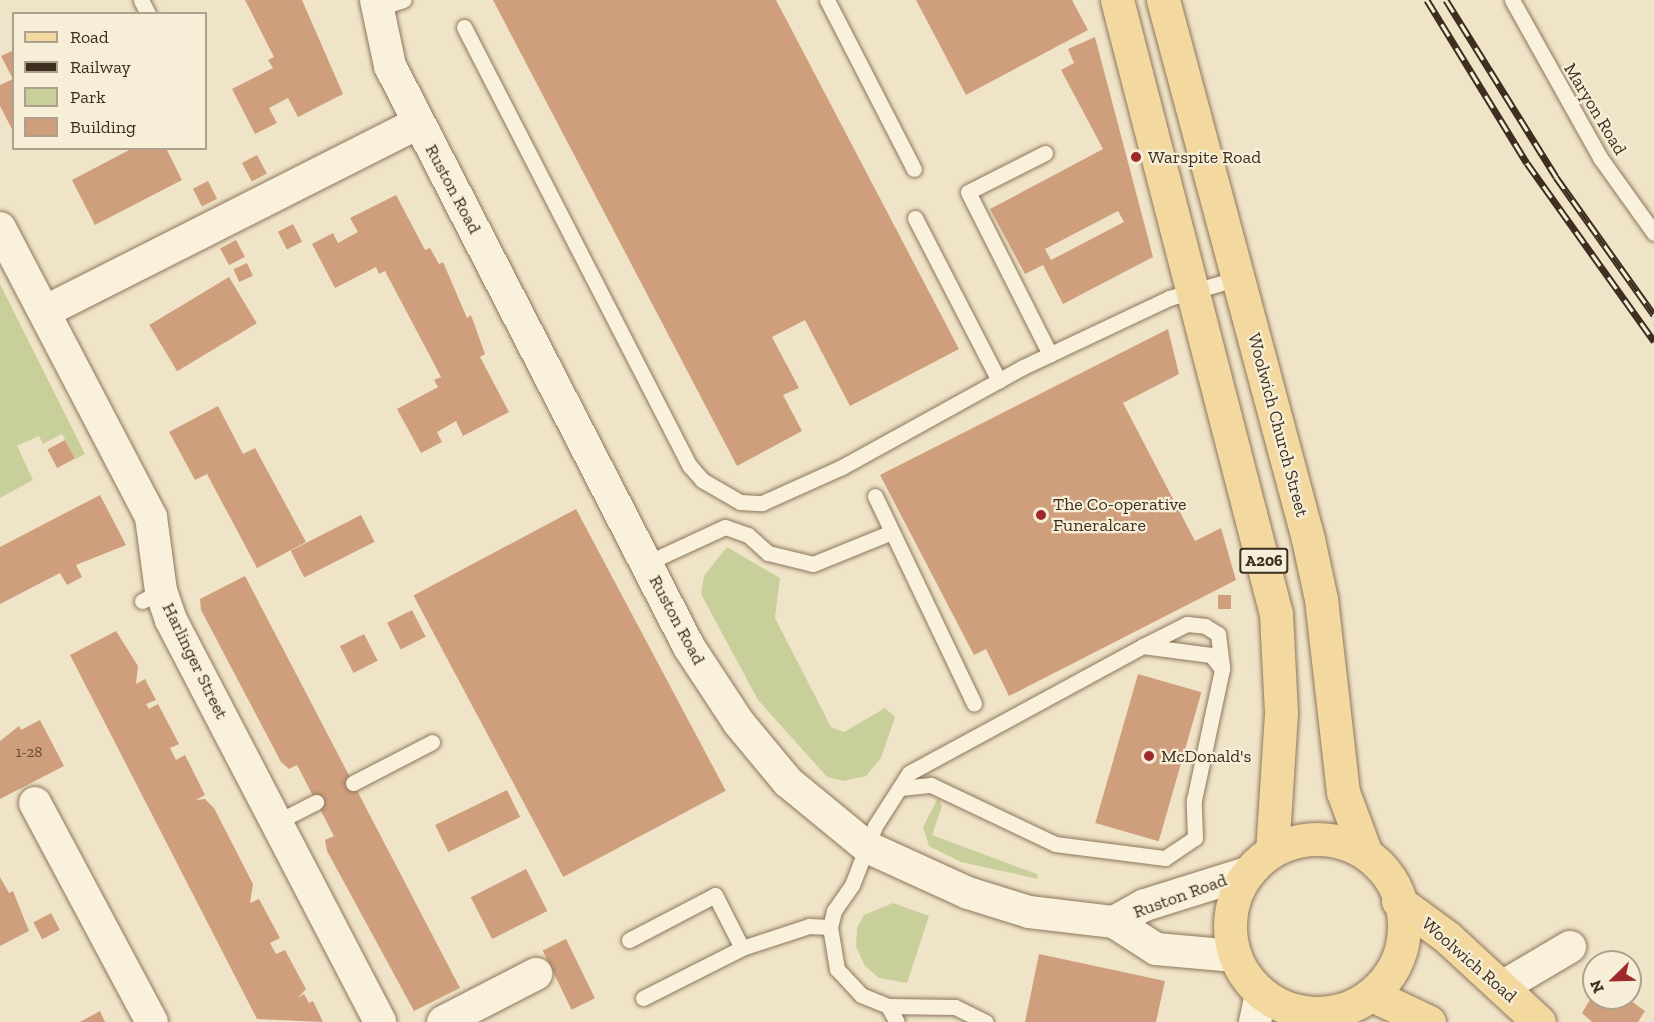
<!DOCTYPE html>
<html>
<head>
<meta charset="utf-8">
<style>
  body { margin:0 }
  #map { position:relative; width:1654px; height:1022px; overflow:hidden; background:#f0e4c8; font-family:"Zilla Slab",serif }
  div>[style] { position:absolute }
  .green>* { inset:0; background:#c9cf9b }
  .building>* { inset:0; background:#cf9f7d; transform-origin:0 0 }
  .roads { filter:drop-shadow(0 0 2px #8d765c) drop-shadow(0 0 2px #8d765c) }
  .lane>* { height:15px; margin:-7.5px; padding:0 7.5px; transform-origin:7.5px; border-radius:7.5px; background:#faf1dc }
  .street>* { height:32px; margin:-16px; padding:0 16px; transform-origin:16px; border-radius:16px; background:#faf1dc }
  .primary>* { height:33px; margin:-16.5px; padding:0 16.5px; transform-origin:16.5px; border-radius:16.5px; background:#f3d9a0 }
  .primary>.ring { margin:-16.5px; padding:0; box-sizing:content-box; background:none; border:33px solid #f3d9a0; border-radius:50% }
  .rail>* { height:7px; margin-top:-3.5px; transform-origin:0; background:repeating-linear-gradient(90deg,#f7eed8 0 14px,#3d2e20 0 28px); box-sizing:border-box; border-block:2px solid #3d2e20 }
  .dots>* { width:16px; height:16px; translate:-50% -50%; box-sizing:border-box; border:3px solid #f7eed8; border-radius:50% }
  span { translate:-50% -50%; white-space:nowrap; text-align:center; line-height:1.15; -webkit-text-stroke:4.5px #f7eed8; paint-order:stroke }
  .number-label { font-size:15px; color:#624a37 }
  .number-label span { -webkit-text-stroke-width:0 }
  .shield-label span { padding:2px 4px; background:#f7eed8; border:2px solid; border-radius:4px; -webkit-text-stroke-width:0 }
  .shield-label { font-size:16px; color:#3d2e20; font-weight:700 }
  .street-label { font-size:18px; color:#3d2e20 }
  .poi-label { font-size:18px; color:#3d2e20 }
  .left { translate:0 -50%; text-align:left }
  .legend { position:absolute; left:12px; top:12px; width:195px; height:138px; box-sizing:border-box; background:#f7eed8; border:2px solid #ada18e; margin:0; padding:8px 10px; list-style:none; font-size:18px; color:#3d2e20 }
  .legend li { display:flex; align-items:center; gap:12px; height:30px }
  .legend b { width:30px; border:2px solid #ada18e }
  .north { position:absolute; left:1582px; top:950px; width:60px; height:60px; box-sizing:border-box; background:#f7eed8; border:2px solid #ada18e; border-radius:50%; rotate:247deg; font-size:16px; font-weight:700; line-height:24px; text-align:center; color:#3d2e20 }
  .north::after { content:''; display:block; margin:auto; width:21px; height:27px; background:#9e2a2b; clip-path:polygon(50% 0,100% 100%,50% 72%,0 100%) }
</style>
</head>
<body>
<div id="map">
  <div class="green">
    <i style="clip-path:polygon(0 284px,85px 454px,75px 459px,62px 434px,43px 444px,39px 436px,17px 446px,33px 480px,0 498px)"></i>
    <i style="clip-path:polygon(727px 547px,780px 578px,775px 618px,831px 727px,844px 732px,885px 708px,895px 717px,881px 758px,866px 776px,843px 781px,827px 777px,758px 700px,701px 594px,704px 576px)"></i>
    <i style="clip-path:polygon(938px 798px,942px 806px,932px 835px,1037px 874px,1038px 879px,961px 862px,929px 846px,923px 827px)"></i>
    <i style="clip-path:polygon(893px 903px,929px 916px,907px 983px,879px 978px,865px 966px,856px 947px,857px 928px,864px 915px)"></i>
  </div>
  <div class="building">
    <i style="clip-path:polygon(245px 0,302px 0,343px 94px,298px 117px,288px 98px,269px 108px,277px 123px,255px 134px,232px 89px,273px 68px,268px 60px,274px 57px)"></i>
    <i style="clip-path:polygon(493px 0,776px 0,959px 349px,850px 406px,805px 320px,772px 337px,799px 388px,783px 395px,802px 431px,737px 466px)"></i>
    <i style="clip-path:polygon(916px 0,1072px 0,1088px 30px,966px 95px)"></i>
    <i style="clip-path:polygon(evenodd,1095px 37px,1153px 257px,1063px 304px,1043px 265px,1025px 274px,990px 209px,1103px 149px,1061px 70px,1074px 63px,1068px 49px,1095px 37px,1118px 211px,1124px 222px,1051px 260px,1045px 249px,1118px 211px)"></i>
    <i style="clip-path:polygon(14px 50px,14px 133px,0 106px,0 85px,13px 79px,1px 56px)"></i>
    <i style="clip-path:polygon(133px 148px,166px 148px,182px 180px,95px 225px,72px 180px)"></i>
    <i style="left:257px;top:155px;width:21px;height:17px;rotate:62deg"></i>
    <i style="left:208px;top:181px;width:20px;height:17px;rotate:63deg"></i>
    <i style="clip-path:polygon(396px 195px,425px 250px,430px 248px,439px 264px,443px 262px,467px 318px,471px 315px,485px 354px,480px 357px,509px 412px,463px 436px,456px 421px,437px 432px,442px 442px,421px 453px,397px 409px,438px 387px,434px 380px,441px 377px,385px 271px,379px 274px,376px 267px,335px 288px,312px 244px,333px 233px,338px 243px,358px 232px,350px 218px)"></i>
    <i style="left:293px;top:224px;width:20px;height:17px;rotate:63deg"></i>
    <i style="left:236px;top:240px;width:19px;height:18px;rotate:62deg"></i>
    <i style="left:247px;top:263px;width:14px;height:15px;rotate:65deg"></i>
    <i style="left:229px;top:277px;width:54px;height:93px;rotate:59deg"></i>
    <i style="clip-path:polygon(1168px 329px,1179px 374px,1123px 403px,1195px 541px,1221px 528px,1236px 580px,1009px 696px,986px 649px,974px 655px,880px 475px)"></i>
    <i style="clip-path:polygon(218px 406px,243px 454px,255px 448px,306px 542px,257px 568px,207px 474px,195px 480px,169px 432px)"></i>
    <i style="left:65px;top:440px;width:21px;height:20px;rotate:62deg"></i>
    <i style="clip-path:polygon(100px 495px,126px 545px,76px 565px,82px 577px,67px 585px,60px 573px,0 604px,0 547px)"></i>
    <i style="left:576px;top:509px;width:319px;height:184px;rotate:62deg"></i>
    <i style="left:361px;top:515px;width:30px;height:79px;rotate:63deg"></i>
    <i style="clip-path:polygon(245px 576px,460px 988px,414px 1011px,327px 851px,325px 840px,334px 836px,297px 765px,289px 769px,281px 762px,201px 610px,200px 599px)"></i>
    <i style="left:1218px;top:595px;width:13px;height:14px"></i>
    <i style="left:412px;top:610px;width:30px;height:28px;rotate:63deg"></i>
    <i style="clip-path:polygon(116px 631px,138px 666px,136px 684px,145px 679px,156px 700px,146px 704px,149px 709px,158px 704px,179px 744px,170px 748px,176px 760px,185px 755px,205px 795px,196px 800px,205px 799px,214px 808px,253px 884px,250px 903px,259px 899px,280px 938px,270px 943px,276px 954px,285px 950px,306px 989px,298px 998px,304px 994px,309px 1003px,313px 1001px,323px 1022px,257px 1019px,70px 655px)"></i>
    <i style="left:364px;top:634px;width:30px;height:27px;rotate:63deg"></i>
    <i style="left:1138px;top:674px;width:66px;height:155px;rotate:16deg"></i>
    <i style="clip-path:polygon(40px 720px,64px 766px,0 799px,0 741px,19px 726px,21px 730px)"></i>
    <i style="left:507px;top:790px;width:30px;height:80px;rotate:64deg"></i>
    <i style="left:526px;top:869px;width:47px;height:62px;rotate:63deg"></i>
    <i style="clip-path:polygon(0 877px,9px 893px,13px 891px,29px 931px,0 946px)"></i>
    <i style="left:51px;top:913px;width:19px;height:20px;rotate:62deg"></i>
    <i style="left:566px;top:939px;width:66px;height:26px;rotate:64deg"></i>
    <i style="clip-path:polygon(1039px 954px,1165px 981px,1156px 1022px,1025px 1022px)"></i>
    <i style="clip-path:polygon(1594px 993px,1594px 998px,1627px 998px,1645px 1011px,1638px 1022px,1592px 1022px,1582px 1013px)"></i>
    <i style="clip-path:polygon(100px 1011px,105px 1022px,80px 1022px)"></i>
  </div>
  <div class="roads">
    <div class="lane">
      <i style="left:141px;top:0;width:16px;rotate:63deg"></i>
      <i style="left:827px;top:0;width:190px;rotate:62.8deg"></i>
      <i style="left:1512px;top:0;width:182px;rotate:60.8deg"></i>
      <i style="left:1601px;top:159px;width:91px;rotate:54.4deg"></i>
      <i style="left:377px;top:9px;width:28px;rotate:-19deg"></i>
      <i style="left:464px;top:27px;width:494px;rotate:62.8deg"></i>
      <i style="left:690px;top:466px;width:18px;rotate:49deg"></i>
      <i style="left:702px;top:480px;width:44px;rotate:30.1deg"></i>
      <i style="left:740px;top:502px;width:22px;rotate:3deg"></i>
      <i style="left:762px;top:503px;width:88px;rotate:-24.2deg"></i>
      <i style="left:842px;top:467px;width:205px;rotate:-28.9deg"></i>
      <i style="left:1021px;top:368px;width:164px;rotate:-25.3deg"></i>
      <i style="left:1169px;top:298px;width:73px;rotate:-15.9deg"></i>
      <i style="left:1045px;top:153px;width:86px;rotate:153.1deg"></i>
      <i style="left:968px;top:192px;width:182px;rotate:63.2deg"></i>
      <i style="left:915px;top:218px;width:183px;rotate:62.7deg"></i>
      <i style="left:875px;top:496px;width:230px;rotate:64.5deg"></i>
      <i style="left:647px;top:563px;width:86px;rotate:-24.8deg"></i>
      <i style="left:725px;top:527px;width:24px;rotate:19deg"></i>
      <i style="left:748px;top:535px;width:27px;rotate:42deg"></i>
      <i style="left:768px;top:553px;width:46px;rotate:13.7deg"></i>
      <i style="left:813px;top:564px;width:85px;rotate:-22.1deg"></i>
      <i style="left:142px;top:601px;width:21px;rotate:-28deg"></i>
      <i style="left:1143px;top:646px;width:49px;rotate:-26.6deg"></i>
      <i style="left:1187px;top:624px;width:18px;rotate:6deg"></i>
      <i style="left:1205px;top:626px;width:15px;rotate:32deg"></i>
      <i style="left:1218px;top:634px;width:35px;rotate:83deg"></i>
      <i style="left:353px;top:783px;width:89px;rotate:-27.4deg"></i>
      <i style="left:901px;top:788px;width:30px;rotate:-6deg"></i>
      <i style="left:931px;top:785px;width:137px;rotate:25.4deg"></i>
      <i style="left:1055px;top:844px;width:111px;rotate:7.3deg"></i>
      <i style="left:1165px;top:858px;width:36px;rotate:-34deg"></i>
      <i style="left:1195px;top:838px;width:38px;rotate:-92deg"></i>
      <i style="left:1194px;top:800px;width:134px;rotate:-77.9deg"></i>
      <i style="left:1222px;top:669px;width:18px;rotate:-128deg"></i>
      <i style="left:1211px;top:655px;width:69px;rotate:-172.5deg"></i>
      <i style="left:1143px;top:646px;width:266px;rotate:151.5deg"></i>
      <i style="left:909px;top:773px;width:63px;rotate:122.7deg"></i>
      <i style="left:875px;top:826px;width:63px;rotate:111.3deg"></i>
      <i style="left:852px;top:885px;width:32px;rotate:125deg"></i>
      <i style="left:834px;top:911px;width:16px;rotate:104deg"></i>
      <i style="left:830px;top:927px;width:43px;rotate:80.5deg"></i>
      <i style="left:837px;top:969px;width:35px;rotate:47deg"></i>
      <i style="left:861px;top:995px;width:29px;rotate:22deg"></i>
      <i style="left:888px;top:1006px;width:67px;rotate:0.9deg"></i>
      <i style="left:955px;top:1007px;width:34px;rotate:26deg"></i>
      <i style="left:277px;top:822px;width:44px;rotate:-27.1deg"></i>
      <i style="left:629px;top:940px;width:97px;rotate:-27.6deg"></i>
      <i style="left:715px;top:895px;width:59px;rotate:63deg"></i>
      <i style="left:742px;top:948px;width:71px;rotate:-18.2deg"></i>
      <i style="left:809px;top:926px;width:21px;rotate:3deg"></i>
      <i style="left:643px;top:998px;width:111px;rotate:-26.8deg"></i>
      <i style="left:888px;top:1006px;width:18px;rotate:61deg"></i>
    </div>
    <div class="street">
      <i style="left:376px;top:0;width:67px;rotate:78deg"></i>
      <i style="left:390px;top:66px;width:653px;rotate:62.77deg"></i>
      <i style="left:689px;top:647px;width:91px;rotate:56.7deg"></i>
      <i style="left:739px;top:723px;width:77px;rotate:50.3deg"></i>
      <i style="left:788px;top:782px;width:102px;rotate:39.4deg"></i>
      <i style="left:867px;top:847px;width:111px;rotate:24.5deg"></i>
      <i style="left:968px;top:893px;width:64px;rotate:17.3deg"></i>
      <i style="left:1029px;top:912px;width:86px;rotate:6.7deg"></i>
      <i style="left:1114px;top:922px;width:50px;rotate:32.7deg"></i>
      <i style="left:1156px;top:949px;width:79px;rotate:5.1deg"></i>
      <i style="left:0;top:228px;width:326px;rotate:62.4deg"></i>
      <i style="left:151px;top:517px;width:75px;rotate:82.3deg"></i>
      <i style="left:161px;top:591px;width:31px;rotate:71deg"></i>
      <i style="left:171px;top:620px;width:453px;rotate:62.5deg"></i>
      <i style="left:46px;top:311px;width:417px;rotate:-26.8deg"></i>
      <i style="left:35px;top:803px;width:248px;rotate:61.9deg"></i>
      <i style="left:1114px;top:922px;width:35px;rotate:-29deg"></i>
      <i style="left:1145px;top:905px;width:107px;rotate:-17.4deg"></i>
      <i style="left:1502px;top:987px;width:79px;rotate:-30.5deg"></i>
      <i style="left:443px;top:1022px;width:105px;rotate:-27.3deg"></i>
      <i style="left:1255px;top:1022px;width:29px;rotate:-78deg"></i>
      <i style="left:1330px;top:1022px;width:13px;rotate:-51deg"></i>
    </div>
    <div class="primary">
      <i style="left:1117px;top:0;width:634px;rotate:75.48deg"></i>
      <i style="left:1276px;top:614px;width:99px;rotate:87.1deg"></i>
      <i style="left:1281px;top:713px;width:138px;rotate:93.7deg"></i>
      <i style="left:1163px;top:0;width:558px;rotate:74.94deg"></i>
      <i style="left:1308px;top:539px;width:61px;rotate:77.8deg"></i>
      <i style="left:1321px;top:599px;width:194px;rotate:83.5deg"></i>
      <i style="left:1343px;top:792px;width:66px;rotate:69.6deg"></i>
      <i class="ring" style="left:1230px;top:839px;width:141px;height:141px"></i>
      <i style="left:1398px;top:901px;width:61px;rotate:36.3deg"></i>
      <i style="left:1447px;top:937px;width:125px;rotate:42.7deg"></i>
      <i style="left:1372px;top:995px;width:63px;rotate:25.3deg"></i>
    </div>
  </div>
  <div class="rail">
    <i style="left:1427px;top:0;width:191px;rotate:58.5deg"></i>
    <i style="left:1527px;top:163px;width:219px;rotate:54.5deg"></i>
    <i style="left:1446px;top:0;width:208px;rotate:58.1deg"></i>
    <i style="left:1556px;top:177px;width:169px;rotate:54.6deg"></i>
  </div>
  <div class="dots">
    <i style="left:1136px;top:157px;background:#9e2a2b"></i>
    <i style="left:1041px;top:515px;background:#9e2a2b"></i>
    <i style="left:1149px;top:756px;background:#9e2a2b"></i>
  </div>
  <div class="number-label">
    <span style="left:29px;top:753px">1-28</span>
  </div>
  <div class="shield-label">
    <span style="left:1264px;top:561px">A206</span>
  </div>
  <div class="street-label">
    <span style="left:1595px;top:109px;rotate:59deg">Maryon Road</span>
    <span style="left:453px;top:189px;rotate:62deg">Ruston Road</span>
    <span style="left:1278px;top:425px;rotate:75deg">Woolwich Church Street</span>
    <span style="left:677px;top:620px;rotate:62deg">Ruston Road</span>
    <span style="left:195px;top:661px;rotate:64deg">Harlinger Street</span>
    <span style="left:1180px;top:896px;rotate:-20deg">Ruston Road</span>
    <span style="left:1469px;top:960px;rotate:41deg">Woolwich Road</span>
  </div>
  <div class="poi-label">
    <span class="left" style="left:1148px;top:157px">Warspite Road</span>
    <span class="left" style="left:1053px;top:515px">The Co-operative<br>Funeralcare</span>
    <span class="left" style="left:1161px;top:756px">McDonald's</span>
  </div>
  <ul class="legend">
  <li><b style="height:8px;background:#f3d9a0"></b>Road</li>
  <li><b style="height:8px;background:#3d2e20"></b>Railway</li>
  <li><b style="height:16px;background:#c9cf9b"></b>Park</li>
  <li><b style="height:16px;background:#cf9f7d"></b>Building</li>
  </ul>
  <div class="north">N</div>
</div>
</body>
</html>
